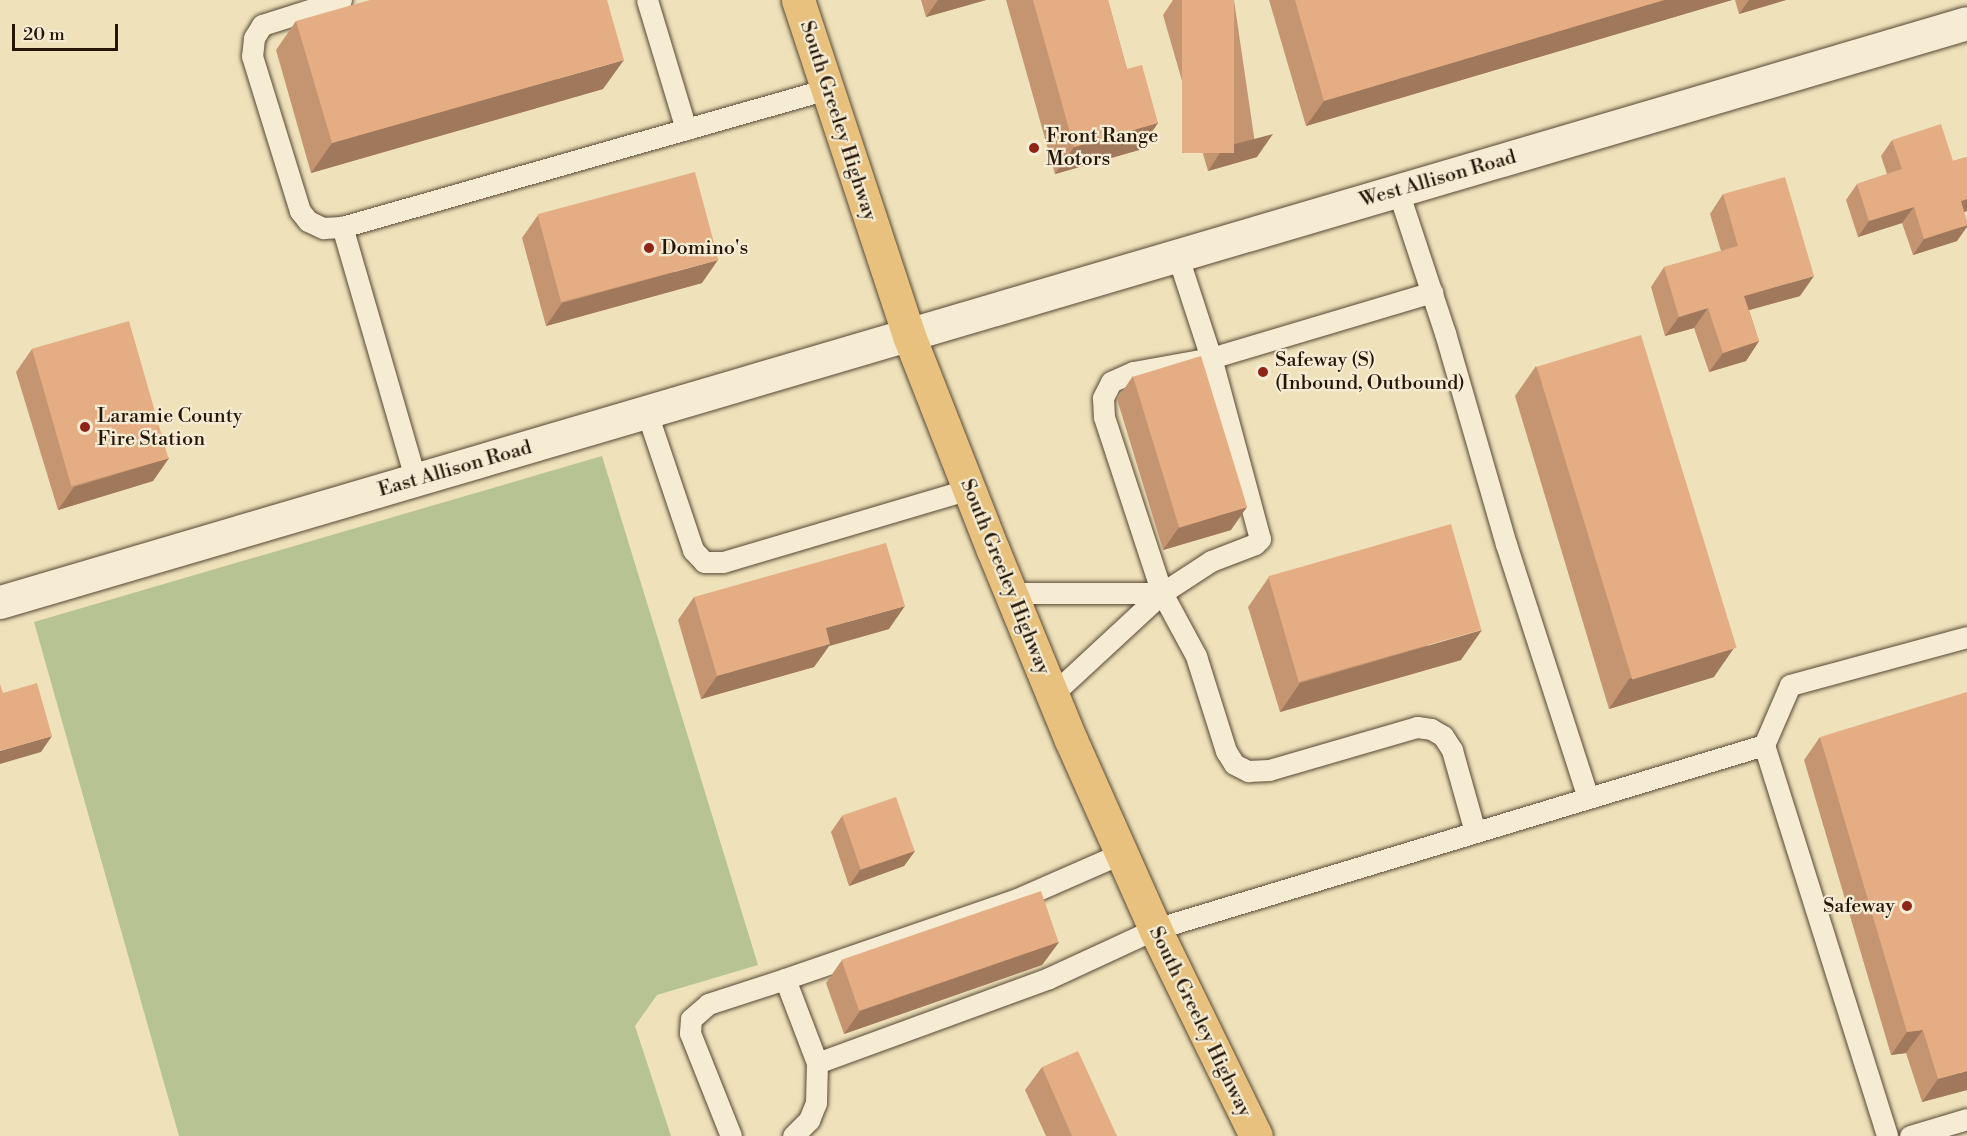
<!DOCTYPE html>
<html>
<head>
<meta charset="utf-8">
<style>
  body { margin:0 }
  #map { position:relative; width:1967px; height:1136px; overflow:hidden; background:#efe2bb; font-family:"Libre Bodoni",serif }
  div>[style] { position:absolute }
  .green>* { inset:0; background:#b7c492 }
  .roads { filter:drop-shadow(0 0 2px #584834) drop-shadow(0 0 2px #584834) }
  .service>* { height:21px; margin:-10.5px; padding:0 10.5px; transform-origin:10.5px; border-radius:10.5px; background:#f5ecd3 }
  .tertiary>* { height:33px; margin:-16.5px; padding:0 16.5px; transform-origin:16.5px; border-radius:16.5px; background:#f5ecd3 }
  .trunk>* { height:33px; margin:-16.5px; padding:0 16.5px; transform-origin:16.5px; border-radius:16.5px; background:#e8c17e }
  .wall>* { inset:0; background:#c59572 }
  .shaded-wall>* { inset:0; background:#a0795c }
  .building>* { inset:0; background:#e5ad84; transform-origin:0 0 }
  .dots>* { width:16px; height:16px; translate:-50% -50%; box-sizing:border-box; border:3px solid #f5ecd3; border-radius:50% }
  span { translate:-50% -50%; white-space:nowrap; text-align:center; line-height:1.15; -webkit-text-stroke:4.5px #f5ecd3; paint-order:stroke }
  .street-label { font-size:20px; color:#251507 }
  .poi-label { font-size:20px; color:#251507 }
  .left { translate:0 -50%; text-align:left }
  .right { translate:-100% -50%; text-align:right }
  .scale { position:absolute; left:12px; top:24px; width:106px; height:27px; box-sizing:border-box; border:3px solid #251507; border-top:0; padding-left:8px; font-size:18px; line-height:21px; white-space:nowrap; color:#251507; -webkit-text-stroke:4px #f5ecd3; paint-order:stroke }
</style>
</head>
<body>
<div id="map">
  <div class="green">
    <i style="clip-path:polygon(602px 456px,758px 965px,657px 995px,635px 1026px,671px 1136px,179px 1136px,34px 622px)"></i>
  </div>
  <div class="roads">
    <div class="service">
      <i style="left:341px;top:0;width:83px;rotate:162.4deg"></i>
      <i style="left:262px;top:25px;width:15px;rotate:122deg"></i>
      <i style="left:254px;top:38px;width:18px;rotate:96deg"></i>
      <i style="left:252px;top:56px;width:162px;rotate:72.8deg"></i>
      <i style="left:300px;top:211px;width:13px;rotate:51deg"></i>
      <i style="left:308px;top:221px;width:17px;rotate:25deg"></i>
      <i style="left:323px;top:228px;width:19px;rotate:-3deg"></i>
      <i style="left:647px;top:0;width:135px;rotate:73.2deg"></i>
      <i style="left:1398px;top:191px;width:150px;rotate:71.7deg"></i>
      <i style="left:1445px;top:333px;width:220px;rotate:73.9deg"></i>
      <i style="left:1506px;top:544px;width:267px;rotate:72.1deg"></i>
      <i style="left:1178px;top:257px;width:106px;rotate:71.9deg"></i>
      <i style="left:1211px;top:358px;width:79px;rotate:169.8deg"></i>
      <i style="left:1133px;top:372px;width:24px;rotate:156deg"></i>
      <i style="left:1111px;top:382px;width:18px;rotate:117deg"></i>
      <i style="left:1103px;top:398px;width:19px;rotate:87deg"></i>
      <i style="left:1104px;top:417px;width:185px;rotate:71.8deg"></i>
      <i style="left:1162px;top:593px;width:59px;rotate:-33.1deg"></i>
      <i style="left:1211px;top:561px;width:47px;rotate:-21.1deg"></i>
      <i style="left:1255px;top:544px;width:7px;rotate:-45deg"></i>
      <i style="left:1260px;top:539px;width:188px;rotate:-105.1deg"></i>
      <i style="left:1211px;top:358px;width:231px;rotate:-16.6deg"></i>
      <i style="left:647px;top:413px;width:145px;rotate:71.4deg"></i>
      <i style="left:693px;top:550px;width:16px;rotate:47deg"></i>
      <i style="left:704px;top:562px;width:19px"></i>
      <i style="left:723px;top:562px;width:257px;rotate:-16.5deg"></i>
      <i style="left:416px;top:481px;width:265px;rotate:-106.2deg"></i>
      <i style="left:342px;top:227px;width:504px;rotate:-15.88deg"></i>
      <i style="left:1011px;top:593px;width:151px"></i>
      <i style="left:1162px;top:593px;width:150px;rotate:137.2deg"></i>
      <i style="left:1162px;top:593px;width:72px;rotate:61.6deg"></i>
      <i style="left:1196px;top:656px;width:100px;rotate:72.5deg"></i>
      <i style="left:1226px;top:751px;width:15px;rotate:58deg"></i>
      <i style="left:1234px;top:764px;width:16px;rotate:27deg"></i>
      <i style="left:1248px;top:771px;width:21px;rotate:-3deg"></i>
      <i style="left:1269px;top:770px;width:154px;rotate:-16.2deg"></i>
      <i style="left:1417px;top:727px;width:14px;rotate:8deg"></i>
      <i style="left:1431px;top:729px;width:14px;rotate:30deg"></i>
      <i style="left:1443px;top:736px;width:17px;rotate:57deg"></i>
      <i style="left:1452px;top:750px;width:85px;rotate:74.3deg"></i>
      <i style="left:1764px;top:745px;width:65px;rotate:-66.6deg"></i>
      <i style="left:1790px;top:685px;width:183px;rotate:-15.2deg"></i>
      <i style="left:1122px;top:853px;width:115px;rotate:156.3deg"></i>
      <i style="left:1017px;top:899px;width:245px;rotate:161deg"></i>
      <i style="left:785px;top:979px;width:90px;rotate:69.1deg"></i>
      <i style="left:817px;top:1063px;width:247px;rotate:-20.1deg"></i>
      <i style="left:1049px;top:978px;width:117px;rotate:-24.8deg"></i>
      <i style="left:1155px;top:929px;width:636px;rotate:-16.81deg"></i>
      <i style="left:1764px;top:745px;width:410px;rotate:72.5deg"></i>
      <i style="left:731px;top:1136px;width:111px;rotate:-111.7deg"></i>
      <i style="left:690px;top:1033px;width:14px;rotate:-86deg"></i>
      <i style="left:691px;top:1019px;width:23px;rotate:-41deg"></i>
      <i style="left:708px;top:1004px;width:81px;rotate:-18deg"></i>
      <i style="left:793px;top:1136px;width:23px;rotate:-45deg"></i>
      <i style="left:809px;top:1120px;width:18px;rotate:-68deg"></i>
      <i style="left:816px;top:1103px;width:40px;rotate:-88.6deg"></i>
      <i style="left:1910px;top:1136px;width:59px;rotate:-16.6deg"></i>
    </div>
    <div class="tertiary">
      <i style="left:0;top:602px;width:2050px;rotate:-16.4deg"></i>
    </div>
    <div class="trunk">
      <i style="left:798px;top:0;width:354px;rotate:71.7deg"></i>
      <i style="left:909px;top:336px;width:230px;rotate:68.6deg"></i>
      <i style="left:993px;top:550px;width:205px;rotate:67.7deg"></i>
      <i style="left:1071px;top:740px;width:207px;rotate:66deg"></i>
      <i style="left:1155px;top:929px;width:230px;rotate:64deg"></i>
    </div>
  </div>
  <div class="wall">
    <i style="clip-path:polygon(921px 0,986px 0,926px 17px)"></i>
    <i style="clip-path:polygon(1006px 0,1108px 0,1127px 69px,1158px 123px,1139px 150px,1055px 174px)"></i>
    <i style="clip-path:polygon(1173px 0,1234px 0,1257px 157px,1208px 171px,1163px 15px)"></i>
    <i style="clip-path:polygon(1269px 0,1732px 0,1306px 126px)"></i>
    <i style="clip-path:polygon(1735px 0,1786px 0,1739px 14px)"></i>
    <i style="clip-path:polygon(296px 21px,603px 89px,311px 173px,276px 50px)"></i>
    <i style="clip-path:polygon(1892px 140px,1953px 161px,1967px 157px,1967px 211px,1964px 212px,1957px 241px,1913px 255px,1902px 223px,1858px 237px,1846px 200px,1857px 184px,1887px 174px,1881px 156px)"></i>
    <i style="clip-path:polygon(1723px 194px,1800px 296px,1749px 310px,1759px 341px,1746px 361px,1709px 372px,1694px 328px,1665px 336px,1651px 287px,1664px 267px,1721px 251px,1710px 214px)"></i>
    <i style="clip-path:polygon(538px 215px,702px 283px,546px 326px,522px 238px)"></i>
    <i style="clip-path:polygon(32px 349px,169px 458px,153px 481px,58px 510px,16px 372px)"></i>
    <i style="clip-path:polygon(1536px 366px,1714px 677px,1609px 709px,1515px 396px)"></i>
    <i style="clip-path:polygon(1133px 376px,1231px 530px,1163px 550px,1117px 399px)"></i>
    <i style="clip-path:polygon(1269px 577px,1461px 660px,1280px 712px,1248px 607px)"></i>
    <i style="clip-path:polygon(694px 597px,889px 629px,829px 646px,814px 667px,701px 699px,678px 620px)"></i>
    <i style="clip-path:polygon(1820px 737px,1967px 1090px,1922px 1102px,1906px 1053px,1891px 1055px,1804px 760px)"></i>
    <i style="clip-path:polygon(842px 816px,915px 851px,904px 866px,849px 886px,831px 832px)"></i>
    <i style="clip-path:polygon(1059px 942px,1042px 965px,844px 1034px,826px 983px,842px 960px)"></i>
    <i style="clip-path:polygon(1042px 1067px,1117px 1136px,1046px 1136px,1025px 1090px)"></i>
  </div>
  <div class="shaded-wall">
    <i style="clip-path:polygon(938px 0,986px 0,926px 17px)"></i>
    <i style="clip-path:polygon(1664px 0,1732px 0,1306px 126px,1324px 101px)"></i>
    <i style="clip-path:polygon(1749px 0,1786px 0,1739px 14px)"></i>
    <i style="clip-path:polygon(624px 60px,603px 89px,311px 173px,332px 143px)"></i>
    <i style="clip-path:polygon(1158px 123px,1139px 150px,1055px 174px,1074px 147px)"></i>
    <i style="clip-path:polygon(1273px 134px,1257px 157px,1208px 171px,1224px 147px)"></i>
    <i style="clip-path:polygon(1967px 199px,1967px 211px,1950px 217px,1961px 201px)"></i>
    <i style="clip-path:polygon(1914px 207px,1902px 223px,1858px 237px,1869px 221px)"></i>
    <i style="clip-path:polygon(1967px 225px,1967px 227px,1957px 241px,1913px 255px,1924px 239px)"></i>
    <i style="clip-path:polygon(718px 260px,702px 283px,546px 326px,562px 303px)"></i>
    <i style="clip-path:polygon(1814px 276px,1800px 296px,1731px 315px,1744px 296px)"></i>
    <i style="clip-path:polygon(1708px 308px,1694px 328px,1665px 336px,1679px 317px)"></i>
    <i style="clip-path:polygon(1759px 341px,1746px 361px,1709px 372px,1723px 353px)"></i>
    <i style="clip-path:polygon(169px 458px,153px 481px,58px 510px,74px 487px)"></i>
    <i style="clip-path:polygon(1247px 507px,1231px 530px,1163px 550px,1179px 527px)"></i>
    <i style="clip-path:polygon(905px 606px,889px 629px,829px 646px,814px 667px,701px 699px,717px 676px,826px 628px)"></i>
    <i style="clip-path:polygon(1482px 630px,1461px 660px,1280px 712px,1300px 683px)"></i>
    <i style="clip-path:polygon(1734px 648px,1714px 677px,1609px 709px,1629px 679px)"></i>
    <i style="clip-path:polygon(52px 736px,41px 752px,0 764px,0 751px)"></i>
    <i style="clip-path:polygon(915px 851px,904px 866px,849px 886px,860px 870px)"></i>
    <i style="clip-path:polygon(1059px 942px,1042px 965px,844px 1034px,860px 1011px)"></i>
    <i style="clip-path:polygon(1923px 1030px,1906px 1053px,1891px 1055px,1907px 1032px)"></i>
    <i style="clip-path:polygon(1967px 1071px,1967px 1090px,1922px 1102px,1938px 1079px)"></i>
  </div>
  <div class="building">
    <i style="clip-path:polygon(370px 0,607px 0,624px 60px,332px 143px,296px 21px)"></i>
    <i style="clip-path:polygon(1033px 0,1108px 0,1127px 69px,1142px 65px,1158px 123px,1074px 147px)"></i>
    <i style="left:1182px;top:0;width:52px;height:153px"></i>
    <i style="clip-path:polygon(1295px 0,1664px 0,1324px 101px)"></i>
    <i style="clip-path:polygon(1941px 124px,1953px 161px,1967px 157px,1967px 199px,1961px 201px,1967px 221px,1967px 225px,1924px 239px,1914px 207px,1869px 221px,1857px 184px,1902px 169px,1892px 140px)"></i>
    <i style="left:695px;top:172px;width:91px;height:163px;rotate:75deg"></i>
    <i style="clip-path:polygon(1785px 177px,1814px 276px,1744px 296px,1759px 341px,1723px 353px,1708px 308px,1679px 317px,1664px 267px,1738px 246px,1723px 194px)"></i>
    <i style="left:129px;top:321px;width:143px;height:101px;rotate:74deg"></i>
    <i style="left:1641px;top:335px;width:327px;height:109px;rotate:73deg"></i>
    <i style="left:1201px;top:356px;width:158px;height:71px;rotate:73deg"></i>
    <i style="left:1451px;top:524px;width:110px;height:190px;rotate:74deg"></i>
    <i style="clip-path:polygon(886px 543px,905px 606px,826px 628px,830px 644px,717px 676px,694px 597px)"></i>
    <i style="clip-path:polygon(37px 683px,52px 736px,0 751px,0 684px,3px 693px)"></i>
    <i style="clip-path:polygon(1967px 692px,1967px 1071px,1938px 1079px,1923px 1030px,1907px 1032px,1820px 737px)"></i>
    <i style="left:896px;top:797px;width:57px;height:57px;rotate:71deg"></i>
    <i style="left:1041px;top:891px;width:54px;height:211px;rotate:71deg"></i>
    <i style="clip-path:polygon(1078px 1051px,1117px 1136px,1072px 1136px,1042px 1067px)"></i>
  </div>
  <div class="dots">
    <i style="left:1034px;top:148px;background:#8f2418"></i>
    <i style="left:649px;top:248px;background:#8f2418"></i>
    <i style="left:1263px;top:372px;background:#8f2418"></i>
    <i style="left:85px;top:427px;background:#8f2418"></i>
    <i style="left:1907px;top:906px;background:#8f2418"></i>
  </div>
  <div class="street-label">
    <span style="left:838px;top:121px;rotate:72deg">South Greeley Highway</span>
    <span style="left:1438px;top:179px;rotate:-16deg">West Allison Road</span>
    <span style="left:455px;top:469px;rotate:-16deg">East Allison Road</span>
    <span style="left:1005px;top:577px;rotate:68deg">South Greeley Highway</span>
    <span style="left:1200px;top:1022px;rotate:64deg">South Greeley Highway</span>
  </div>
  <div class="poi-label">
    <span class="left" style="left:1046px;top:148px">Front Range<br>Motors</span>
    <span class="left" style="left:661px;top:248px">Domino's</span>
    <span class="left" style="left:1275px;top:372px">Safeway (S)<br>(Inbound, Outbound)</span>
    <span class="left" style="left:97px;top:428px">Laramie County<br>Fire Station</span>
    <span class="right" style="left:1895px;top:906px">Safeway</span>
  </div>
  <div class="scale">20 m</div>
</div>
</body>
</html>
